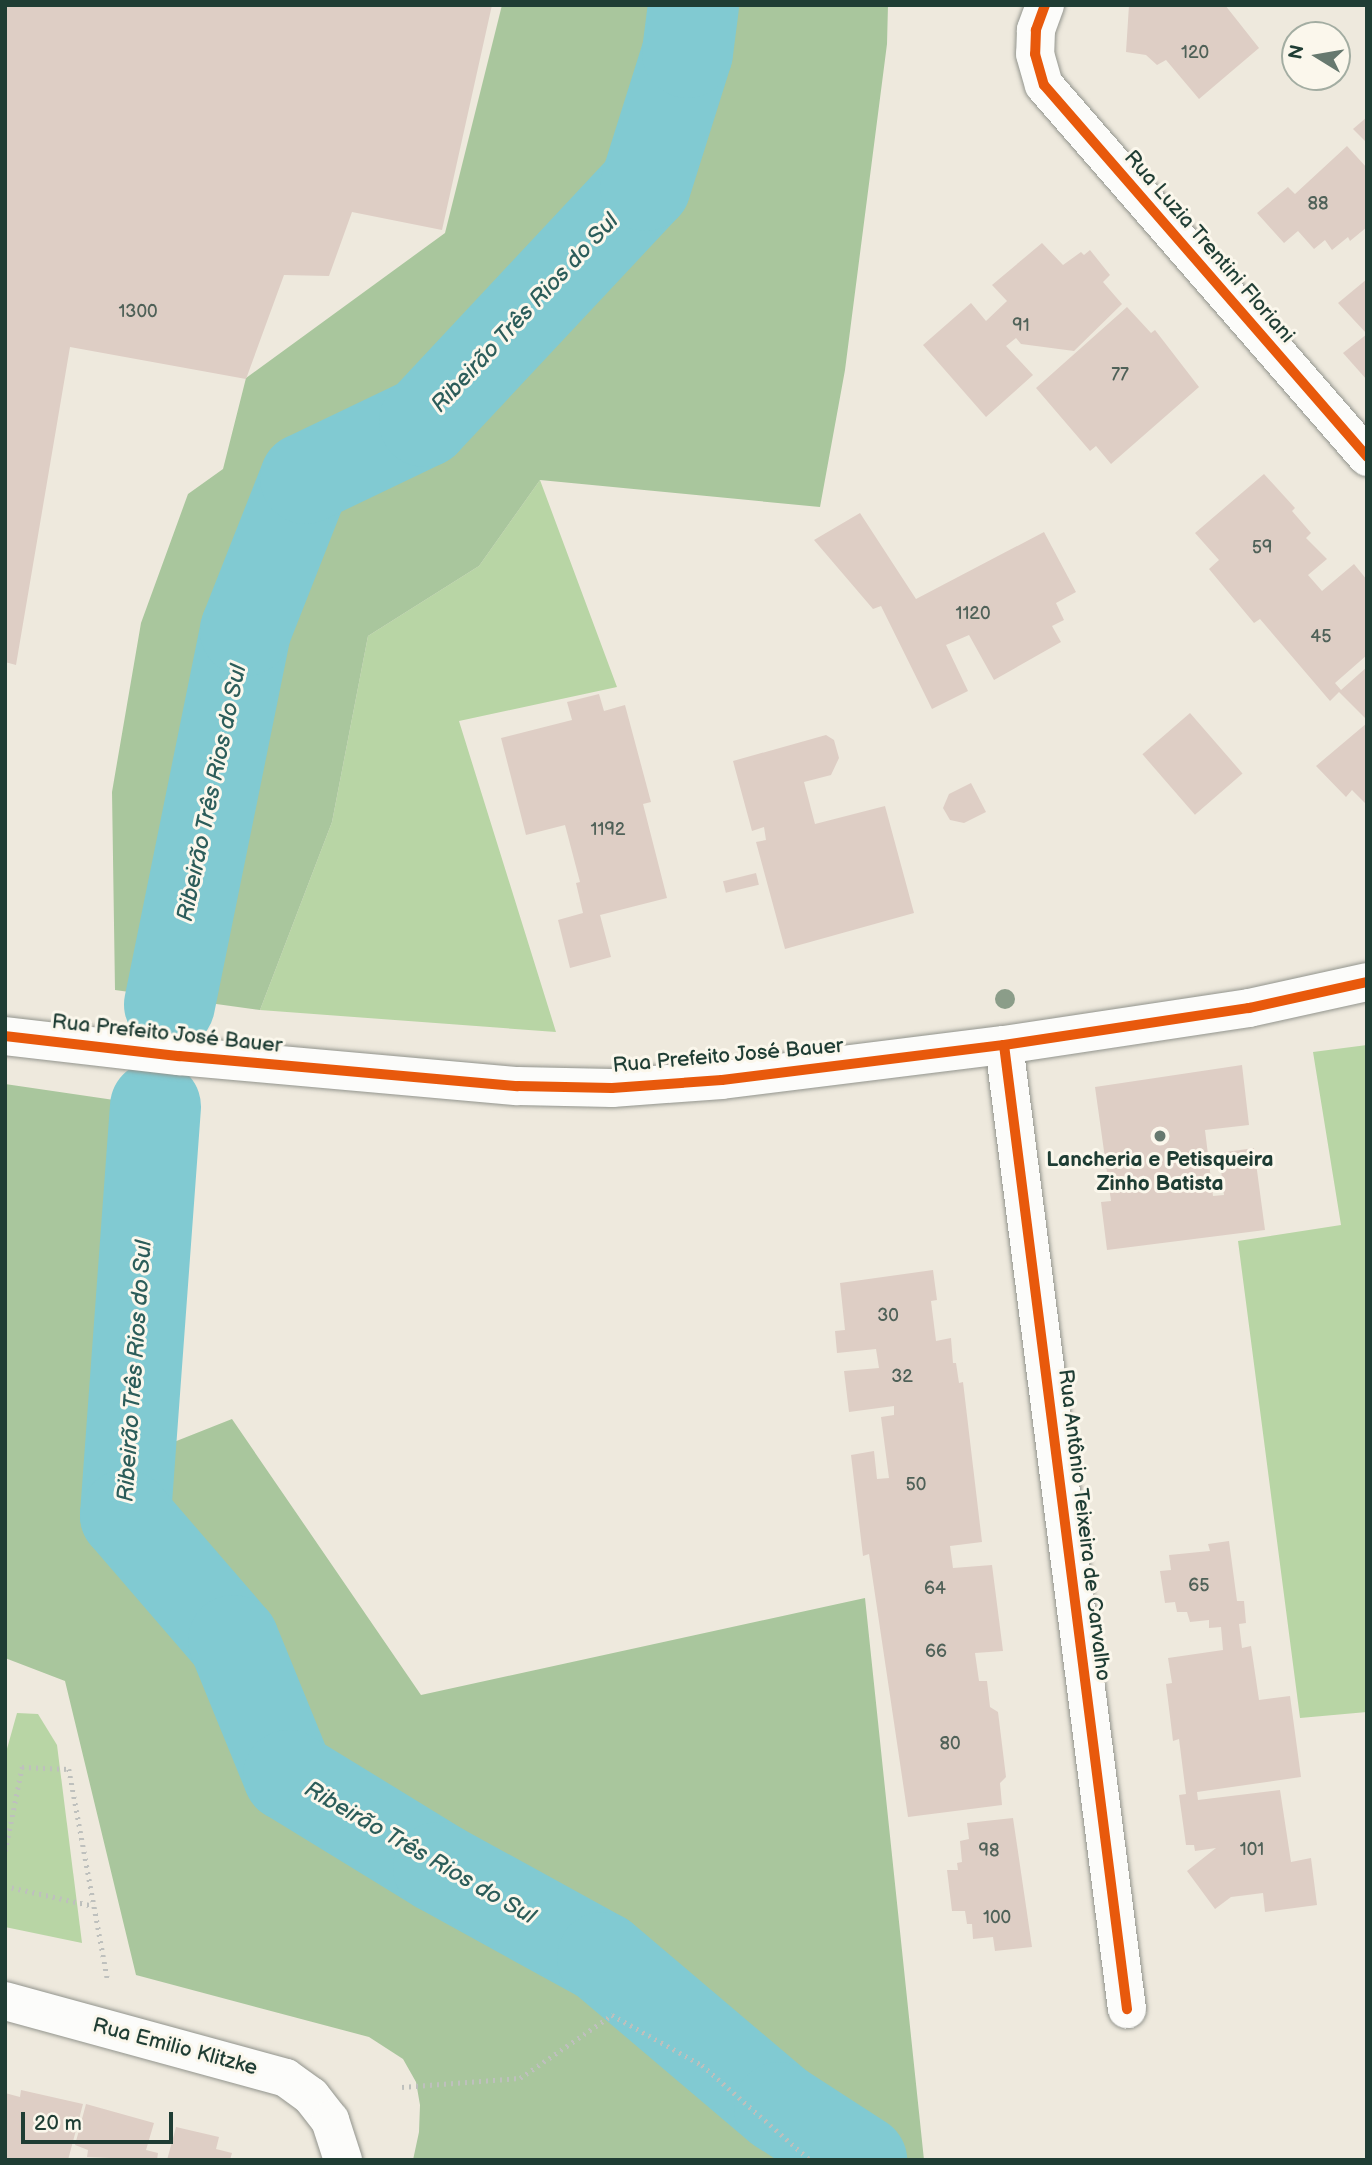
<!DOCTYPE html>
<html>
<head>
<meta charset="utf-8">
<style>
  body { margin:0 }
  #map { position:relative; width:1372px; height:2165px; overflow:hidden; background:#eee9dd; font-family:"Balsamiq Sans",sans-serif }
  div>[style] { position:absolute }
  .green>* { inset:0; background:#b8d5a5 }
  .forest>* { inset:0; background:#a9c69d }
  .river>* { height:91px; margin:-45.5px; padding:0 45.5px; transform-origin:45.5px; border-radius:45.5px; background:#81cad2 }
  .building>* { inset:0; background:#decec5; transform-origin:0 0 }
  .path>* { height:4.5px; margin-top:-2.25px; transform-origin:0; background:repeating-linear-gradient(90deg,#bec0bd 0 2px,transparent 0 7px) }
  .roads { filter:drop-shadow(0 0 2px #92948d) drop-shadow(0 0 2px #92948d) }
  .minor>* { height:38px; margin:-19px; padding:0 19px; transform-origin:19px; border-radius:19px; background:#fcfcfa }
  .tertiary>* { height:38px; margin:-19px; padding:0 19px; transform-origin:19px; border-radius:19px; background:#fcfcfa }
  .cycleway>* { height:10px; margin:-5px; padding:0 5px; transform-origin:5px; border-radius:5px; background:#e8590c }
  .trees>* { width:20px; height:20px; margin:-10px; border-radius:50%; background:#8b9d89 }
  .dots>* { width:19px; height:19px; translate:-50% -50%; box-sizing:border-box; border:4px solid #fbf7ec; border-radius:50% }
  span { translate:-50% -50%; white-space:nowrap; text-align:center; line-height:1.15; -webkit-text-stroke:6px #fbf7ec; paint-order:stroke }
  .number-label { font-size:18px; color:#4f6158 }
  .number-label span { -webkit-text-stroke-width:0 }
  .street-label { font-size:21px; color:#1f3d34 }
  .poi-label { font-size:21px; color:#1f3d34; font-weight:700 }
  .water-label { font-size:23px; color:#2c5d5a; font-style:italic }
  .frame { position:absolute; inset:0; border:7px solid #1f3d34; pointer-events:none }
  .north { position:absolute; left:1281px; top:21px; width:70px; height:70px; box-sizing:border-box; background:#fbf7ec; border:2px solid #a3ada2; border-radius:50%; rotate:281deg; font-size:19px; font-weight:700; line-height:28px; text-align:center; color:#1f3d34 }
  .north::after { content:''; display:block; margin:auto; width:24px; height:32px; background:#67796f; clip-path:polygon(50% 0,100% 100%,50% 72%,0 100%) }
  .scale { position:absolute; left:21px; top:2112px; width:152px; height:32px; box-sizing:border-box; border:4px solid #1f3d34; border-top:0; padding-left:9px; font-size:21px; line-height:24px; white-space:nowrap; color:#1f3d34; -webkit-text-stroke:5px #fbf7ec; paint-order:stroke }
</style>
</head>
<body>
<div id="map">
  <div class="green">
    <i style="clip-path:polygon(540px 480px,617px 687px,459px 721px,556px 1032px,260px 1010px,332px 822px,368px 636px,479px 566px)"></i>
    <i style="clip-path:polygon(1367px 1045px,1367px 1712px,1300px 1718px,1238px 1241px,1341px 1225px,1313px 1052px)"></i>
    <i style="clip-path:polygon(17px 1713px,38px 1714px,57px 1745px,82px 1943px,5px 1927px,5px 1756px)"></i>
  </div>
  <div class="forest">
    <i style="clip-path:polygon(502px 5px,888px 5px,887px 44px,845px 370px,820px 507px,540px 480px,479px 566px,368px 636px,332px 822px,260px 1010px,115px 990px,112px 792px,141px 623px,188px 494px,223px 469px,246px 378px,445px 233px)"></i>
    <i style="clip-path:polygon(5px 1084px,155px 1106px,131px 1459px,232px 1419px,421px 1695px,865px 1598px,924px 2160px,413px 2160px,419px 2132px,420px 2105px,416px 2082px,403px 2059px,369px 2037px,136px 1975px,65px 1681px,5px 1658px)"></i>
  </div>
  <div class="river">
    <i style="left:169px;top:1004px;width:382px;rotate:-78.5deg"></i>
    <i style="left:245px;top:630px;width:163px;rotate:-68.5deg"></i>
    <i style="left:305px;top:478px;width:132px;rotate:-25.6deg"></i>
    <i style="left:424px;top:421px;width:323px;rotate:-46.9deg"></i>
    <i style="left:645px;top:185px;width:139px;rotate:-72.5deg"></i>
    <i style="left:687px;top:52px;width:47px;rotate:-82.7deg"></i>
    <i style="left:155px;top:1106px;width:410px;rotate:94.2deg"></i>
    <i style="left:125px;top:1515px;width:165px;rotate:49.2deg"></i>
    <i style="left:233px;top:1640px;width:146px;rotate:67.8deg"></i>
    <i style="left:288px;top:1775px;width:176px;rotate:31.5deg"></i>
    <i style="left:438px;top:1867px;width:187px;rotate:28.8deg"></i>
    <i style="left:602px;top:1957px;width:232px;rotate:40.3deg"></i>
    <i style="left:779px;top:2107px;width:98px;rotate:32.9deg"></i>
  </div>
  <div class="building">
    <i style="clip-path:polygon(5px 5px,492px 5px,442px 230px,352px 212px,329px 276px,284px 275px,246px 379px,70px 347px,16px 665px,5px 662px)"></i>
    <i style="clip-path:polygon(1129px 5px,1225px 5px,1259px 48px,1199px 99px,1166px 60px,1157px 65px,1146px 55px,1126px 52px)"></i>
    <i style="clip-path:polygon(1367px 117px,1367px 143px,1353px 129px)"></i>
    <i style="clip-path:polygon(1347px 146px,1367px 168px,1367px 227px,1350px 241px,1348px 237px,1332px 250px,1325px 240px,1314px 249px,1298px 231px,1284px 243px,1257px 213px,1288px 187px,1295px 194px)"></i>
    <i style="clip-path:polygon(1042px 243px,1063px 265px,1081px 252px,1084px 255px,1090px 250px,1110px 275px,1103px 282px,1122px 304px,1074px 351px,1021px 344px,1016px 338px,1006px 346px,1033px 375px,986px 417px,923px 345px,971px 303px,986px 321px,1007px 301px,992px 285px)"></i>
    <i style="clip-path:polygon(1367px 279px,1367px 334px,1338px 303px)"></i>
    <i style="clip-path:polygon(1127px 307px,1151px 333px,1155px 330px,1199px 387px,1111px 464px,1096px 446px,1090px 451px,1036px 388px)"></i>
    <i style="clip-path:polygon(1367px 334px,1367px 380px,1343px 353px)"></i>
    <i style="clip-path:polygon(1264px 474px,1295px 508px,1292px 511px,1311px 533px,1306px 538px,1327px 559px,1308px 575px,1322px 591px,1354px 564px,1367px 580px,1367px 655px,1335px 683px,1341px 690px,1367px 667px,1367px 720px,1339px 692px,1330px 701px,1260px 619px,1254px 623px,1209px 569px,1219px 560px,1195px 533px)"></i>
    <i style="clip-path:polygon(860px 513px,916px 599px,1044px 532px,1076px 592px,1056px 603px,1064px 620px,1052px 626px,1061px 642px,994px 680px,969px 635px,946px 645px,968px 691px,932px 709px,881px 606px,873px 609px,814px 540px)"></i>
    <i style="clip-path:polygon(599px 694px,604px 711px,625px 705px,651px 802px,643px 804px,667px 898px,600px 915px,611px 957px,570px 968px,558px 920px,583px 913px,576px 883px,580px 882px,565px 825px,526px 835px,501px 738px,572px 720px,567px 702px)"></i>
    <i style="left:1190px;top:713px;width:80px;height:63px;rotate:49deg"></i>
    <i style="clip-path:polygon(1367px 723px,1367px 805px,1352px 790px,1346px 797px,1316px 766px)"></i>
    <i style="clip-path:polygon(826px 735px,834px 740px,839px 758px,831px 775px,804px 782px,815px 824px,885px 806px,914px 913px,785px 949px,756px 842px,766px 840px,764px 827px,752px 831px,733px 761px)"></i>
    <i style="clip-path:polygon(971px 783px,986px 812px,964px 823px,950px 820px,943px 808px,949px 794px)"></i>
    <i style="left:756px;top:873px;width:12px;height:34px;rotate:76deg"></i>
    <i style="clip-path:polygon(1242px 1065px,1249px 1125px,1205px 1130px,1213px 1196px,1224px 1195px,1219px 1153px,1254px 1148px,1265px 1230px,1107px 1250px,1101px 1202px,1111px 1201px,1095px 1087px)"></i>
    <i style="clip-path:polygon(933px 1270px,937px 1300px,931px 1301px,936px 1341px,951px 1338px,953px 1363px,956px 1363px,959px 1383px,963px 1382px,982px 1542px,950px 1546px,953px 1568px,992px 1565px,1003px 1651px,975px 1653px,979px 1681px,987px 1681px,990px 1707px,998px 1712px,1006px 1777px,1000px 1783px,1002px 1805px,908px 1817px,869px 1554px,863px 1556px,851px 1455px,874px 1451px,877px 1479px,889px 1478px,881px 1417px,894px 1415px,894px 1406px,849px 1412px,844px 1371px,879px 1368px,876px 1349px,837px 1353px,835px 1331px,845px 1330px,840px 1283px)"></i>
    <i style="clip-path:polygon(1229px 1541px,1237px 1601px,1244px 1601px,1246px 1623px,1239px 1624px,1242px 1648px,1251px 1646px,1259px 1700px,1290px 1696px,1301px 1777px,1197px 1792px,1198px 1800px,1280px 1790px,1291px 1862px,1311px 1858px,1317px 1905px,1265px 1912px,1263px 1893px,1231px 1897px,1215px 1909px,1187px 1871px,1216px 1848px,1195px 1851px,1194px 1845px,1186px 1845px,1179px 1795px,1186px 1794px,1179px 1739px,1173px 1741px,1166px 1684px,1172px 1683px,1168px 1658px,1223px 1650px,1221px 1627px,1209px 1628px,1209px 1620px,1190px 1622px,1187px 1612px,1177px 1612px,1175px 1602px,1165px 1603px,1160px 1571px,1171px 1570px,1169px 1555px,1210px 1551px,1208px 1544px)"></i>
    <i style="clip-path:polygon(1013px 1818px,1032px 1947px,995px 1951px,993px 1937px,973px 1939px,972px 1924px,967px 1924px,965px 1911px,952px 1911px,947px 1870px,958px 1870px,957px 1863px,962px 1862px,960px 1841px,969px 1839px,967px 1823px)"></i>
    <i style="clip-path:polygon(21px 2090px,83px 2104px,68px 2160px,5px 2160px,5px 2093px,20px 2097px)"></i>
    <i style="clip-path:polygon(86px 2104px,154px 2123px,146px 2150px,158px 2153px,157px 2160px,87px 2157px,88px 2150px,75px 2145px)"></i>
    <i style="clip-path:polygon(176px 2127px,219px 2137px,216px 2149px,232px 2153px,230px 2160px,167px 2160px)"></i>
  </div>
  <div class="path">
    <i style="left:5px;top:1851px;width:86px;rotate:-78.6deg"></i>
    <i style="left:22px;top:1767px;width:47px;rotate:2.4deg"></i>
    <i style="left:69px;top:1769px;width:216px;rotate:79.6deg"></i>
    <i style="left:5px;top:1886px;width:91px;rotate:12.7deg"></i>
    <i style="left:402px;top:2087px;width:118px;rotate:-4.4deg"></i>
    <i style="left:520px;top:2078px;width:112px;rotate:-34.4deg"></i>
    <i style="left:612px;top:2015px;width:103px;rotate:29.1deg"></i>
    <i style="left:702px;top:2065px;width:144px;rotate:41.3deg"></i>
  </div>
  <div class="roads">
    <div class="minor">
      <i style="left:1045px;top:5px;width:27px;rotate:110deg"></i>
      <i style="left:1036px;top:30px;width:24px;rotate:92deg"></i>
      <i style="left:1035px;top:54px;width:32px;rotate:74deg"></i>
      <i style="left:1044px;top:85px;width:493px;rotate:49deg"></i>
      <i style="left:1004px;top:1045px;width:972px;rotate:82.73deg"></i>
      <i style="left:5px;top:2001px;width:291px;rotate:15.3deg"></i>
      <i style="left:286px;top:2078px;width:31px;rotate:36deg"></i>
      <i style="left:311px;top:2096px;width:31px;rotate:52deg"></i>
      <i style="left:330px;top:2120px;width:42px;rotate:72deg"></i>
    </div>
    <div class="tertiary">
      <i style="left:5px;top:1036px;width:175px;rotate:6.6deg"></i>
      <i style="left:179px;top:1056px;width:340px;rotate:5.1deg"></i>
      <i style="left:518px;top:1086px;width:94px;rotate:1.2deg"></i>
      <i style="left:612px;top:1088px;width:110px;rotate:-4.2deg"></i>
      <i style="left:722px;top:1080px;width:284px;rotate:-7.1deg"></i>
      <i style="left:1004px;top:1045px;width:248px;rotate:-8.6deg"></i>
      <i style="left:1249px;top:1008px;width:121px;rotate:-12.4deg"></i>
    </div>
  </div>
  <div class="cycleway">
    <i style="left:1045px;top:5px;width:27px;rotate:110deg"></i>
    <i style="left:1036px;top:30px;width:24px;rotate:92deg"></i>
    <i style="left:1035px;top:54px;width:32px;rotate:74deg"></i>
    <i style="left:1044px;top:85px;width:493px;rotate:49deg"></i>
    <i style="left:5px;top:1036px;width:175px;rotate:6.6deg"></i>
    <i style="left:179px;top:1056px;width:340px;rotate:5.1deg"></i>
    <i style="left:518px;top:1086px;width:94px;rotate:1.2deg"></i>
    <i style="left:612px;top:1088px;width:110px;rotate:-4.2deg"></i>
    <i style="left:722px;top:1080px;width:284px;rotate:-7.1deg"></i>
    <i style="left:1004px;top:1045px;width:248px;rotate:-8.6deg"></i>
    <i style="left:1249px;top:1008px;width:121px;rotate:-12.4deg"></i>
    <i style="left:1004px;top:1045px;width:972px;rotate:82.73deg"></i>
  </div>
  <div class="trees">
    <i style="left:1005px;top:999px"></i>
  </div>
  <div class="dots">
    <i style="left:1160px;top:1136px;background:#67796f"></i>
  </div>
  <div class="number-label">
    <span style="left:1195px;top:53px">120</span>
    <span style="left:1318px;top:204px">88</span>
    <span style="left:138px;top:312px">1300</span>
    <span style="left:1021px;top:326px">91</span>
    <span style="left:1120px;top:375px">77</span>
    <span style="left:1262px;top:548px">59</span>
    <span style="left:973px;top:614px">1120</span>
    <span style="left:1321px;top:637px">45</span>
    <span style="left:608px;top:830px">1192</span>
    <span style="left:888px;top:1316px">30</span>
    <span style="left:902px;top:1377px">32</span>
    <span style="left:916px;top:1485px">50</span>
    <span style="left:1199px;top:1586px">65</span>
    <span style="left:935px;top:1589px">64</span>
    <span style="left:936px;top:1652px">66</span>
    <span style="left:950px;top:1744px">80</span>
    <span style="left:1252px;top:1850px">101</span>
    <span style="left:989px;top:1851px">98</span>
    <span style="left:997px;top:1918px">100</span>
  </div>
  <div class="street-label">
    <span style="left:1209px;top:247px;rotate:49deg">Rua Luzia Trentini Floriani</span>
    <span style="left:167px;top:1034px;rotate:6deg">Rua Prefeito José Bauer</span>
    <span style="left:728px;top:1056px;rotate:-5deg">Rua Prefeito José Bauer</span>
    <span style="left:1084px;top:1525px;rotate:83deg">Rua Antônio Teixeira de Carvalho</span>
    <span style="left:175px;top:2047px;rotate:15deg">Rua Emilio Klitzke</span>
  </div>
  <div class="poi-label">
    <span style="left:1160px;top:1172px">Lancheria e Petisqueira<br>Zinho Batista</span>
  </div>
  <div class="water-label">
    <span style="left:525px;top:313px;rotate:-47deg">Ribeirão Três Rios do Sul</span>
    <span style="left:212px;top:793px;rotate:-78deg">Ribeirão Três Rios do Sul</span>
    <span style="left:135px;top:1371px;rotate:-86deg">Ribeirão Três Rios do Sul</span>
    <span style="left:420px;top:1853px;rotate:30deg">Ribeirão Três Rios do Sul</span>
  </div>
  <div class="frame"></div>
  <div class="north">N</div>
  <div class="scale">20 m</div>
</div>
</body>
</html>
